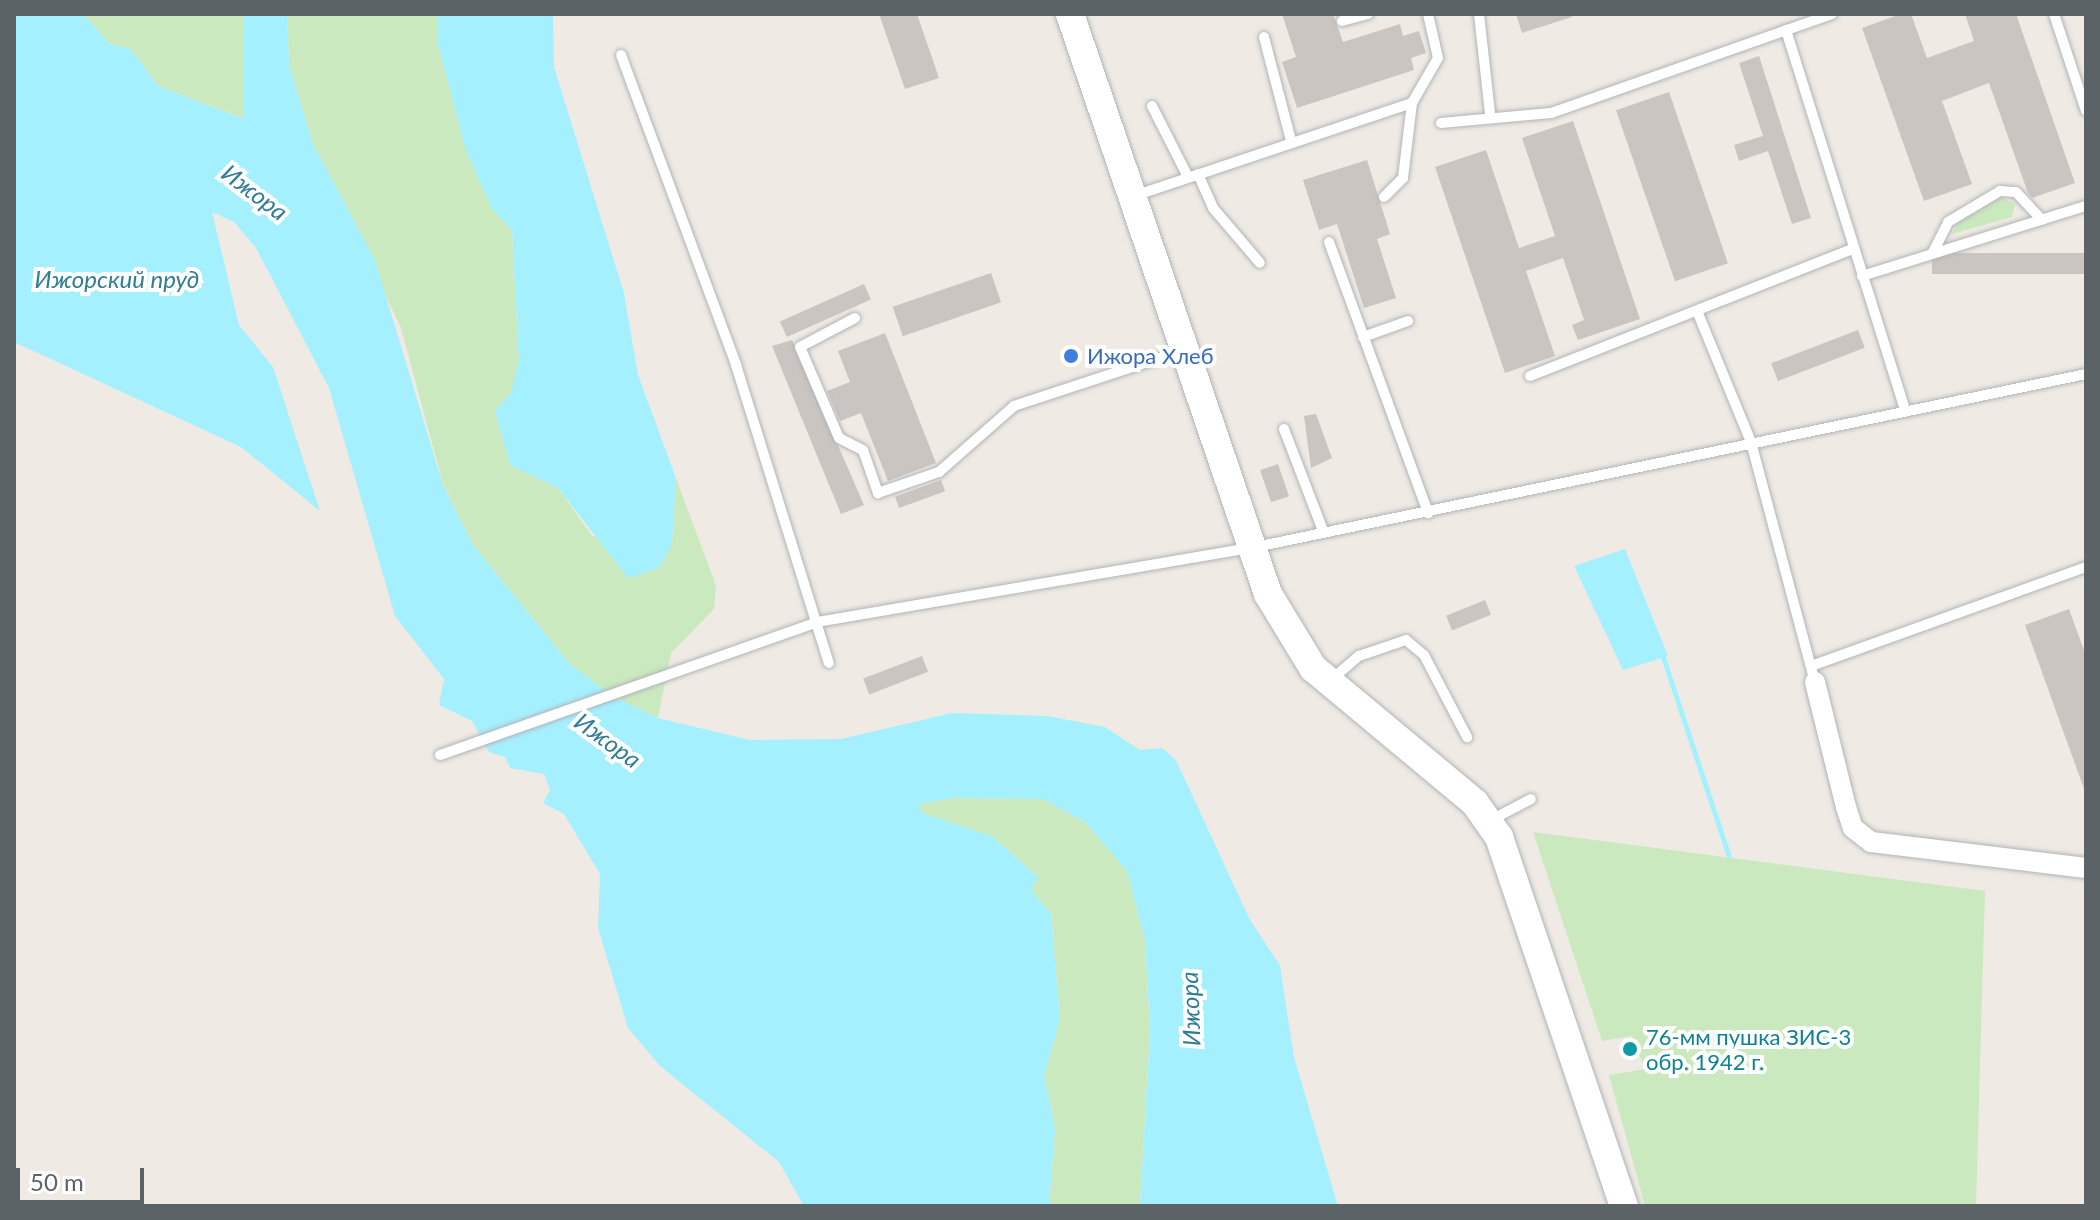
<!DOCTYPE html>
<html>
<head>
<meta charset="utf-8">
<style>
  body { margin:0 }
  #map { position:relative; width:2100px; height:1220px; overflow:hidden; background:#f0eae4; font-family:Lato,sans-serif }
  div>[style] { position:absolute }
  .green>* { inset:0; background:#cbe9bf }
  .water>* { inset:0; background:#a5f0ff }
  .stream>* { height:5px; margin:-2.5px; padding:0 2.5px; transform-origin:2.5px; border-radius:2.5px; background:#a5f0ff }
  .building>* { inset:0; background:#cbc5c1; transform-origin:0 0 }
  .roads { filter:drop-shadow(0 0 2px #b0b5b8) drop-shadow(0 0 2px #b0b5b8) }
  .service>* { height:10px; margin:-5px; padding:0 5px; transform-origin:5px; border-radius:5px; background:#fff }
  .minor>* { height:20px; margin:-10px; padding:0 10px; transform-origin:10px; border-radius:10px; background:#fff }
  .secondary>* { height:28px; margin:-14px; padding:0 14px; transform-origin:14px; border-radius:14px; background:#fff }
  .dots>* { width:22px; height:22px; translate:-50% -50%; box-sizing:border-box; border:4px solid #fff; border-radius:50% }
  span { translate:-50% -50%; white-space:nowrap; text-align:center; line-height:1.15; -webkit-text-stroke:8px #fff; paint-order:stroke }
  .shop-label { font-size:22px; color:#366cbe }
  .left { translate:0 -50%; text-align:left }
  .culture-label { font-size:22px; color:#0d838f }
  .water-label { font-size:24px; color:#307d95; font-style:italic }
  .frame { position:absolute; inset:0; border:16px solid #5c6366; pointer-events:none }
  .scale { position:absolute; left:16px; top:1168px; width:128px; height:36px; box-sizing:border-box; border:4px solid #5c6366; border-top:0; padding-left:10px; font-size:24px; line-height:28px; white-space:nowrap; color:#5c6366; -webkit-text-stroke:6px #fff; paint-order:stroke }
</style>
</head>
<body>
<div id="map">
  <div class="green">
    <i style="clip-path:polygon(83px 14px,244px 14px,245px 119px,158px 86px,131px 49px,110px 44px)"></i>
    <i style="clip-path:polygon(287px 14px,438px 14px,438px 44px,492px 209px,512px 230px,519px 361px,510px 465px,558px 488px,592px 536px,672px 544px,676px 478px,716px 586px,714px 609px,671px 653px,658px 718px,611px 695px,569px 663px,473px 545px,443px 484px,401px 328px,312px 142px,289px 64px)"></i>
    <i style="clip-path:polygon(2001px 197px,2015px 204px,2012px 217px,1952px 234px,1960px 218px)"></i>
    <i style="clip-path:polygon(953px 798px,1043px 799px,1085px 822px,1127px 871px,1145px 940px,1150px 1031px,1140px 1206px,1049px 1206px,1055px 1129px,1044px 1075px,1060px 1020px,1051px 914px,1031px 890px,1037px 876px,992px 836px,922px 813px,917px 803px)"></i>
    <i style="clip-path:polygon(1533px 832px,1985px 891px,1976px 1206px,1645px 1206px,1609px 1075px,1645px 1069px,1632px 1036px,1602px 1041px)"></i>
  </div>
  <div class="water">
    <i style="clip-path:polygon(14px 14px,83px 14px,110px 44px,131px 49px,158px 86px,244px 119px,244px 14px,287px 14px,289px 64px,312px 142px,375px 260px,443px 485px,473px 545px,569px 663px,611px 695px,658px 718px,750px 740px,841px 739px,952px 713px,1048px 716px,1105px 727px,1140px 750px,1162px 748px,1176px 760px,1249px 918px,1280px 966px,1294px 1057px,1338px 1206px,1140px 1206px,1150px 1031px,1145px 940px,1127px 871px,1085px 822px,1043px 799px,953px 798px,918px 804px,922px 813px,992px 836px,1038px 877px,1031px 890px,1051px 914px,1060px 1020px,1044px 1075px,1055px 1129px,1049px 1206px,804px 1206px,779px 1162px,660px 1066px,628px 1028px,598px 928px,600px 874px,564px 814px,543px 803px,550px 790px,544px 774px,510px 768px,505px 757px,489px 752px,472px 721px,439px 705px,444px 679px,395px 616px,329px 388px,256px 248px,234px 222px,212px 212px,239px 325px,273px 367px,320px 511px,241px 447px,14px 342px)"></i>
    <i style="clip-path:polygon(438px 14px,553px 14px,554px 67px,624px 293px,638px 375px,676px 478px,672px 544px,659px 568px,628px 578px,558px 488px,510px 465px,495px 411px,511px 392px,519px 361px,512px 230px,492px 209px,466px 151px,438px 44px)"></i>
    <i style="clip-path:polygon(1625px 549px,1668px 656px,1623px 670px,1574px 566px)"></i>
  </div>
  <div class="stream">
    <i style="left:1662px;top:654px;width:213px;rotate:71.7deg"></i>
  </div>
  <div class="building">
    <i style="clip-path:polygon(879px 14px,917px 14px,939px 78px,905px 89px)"></i>
    <i style="clip-path:polygon(1282px 14px,1333px 14px,1343px 42px,1400px 24px,1403px 36px,1419px 31px,1426px 53px,1411px 58px,1414px 70px,1297px 108px,1282px 62px,1296px 57px)"></i>
    <i style="clip-path:polygon(1516px 14px,1572px 14px,1572px 17px,1522px 33px)"></i>
    <i style="clip-path:polygon(1901px 14px,1911px 14px,1927px 58px,1974px 41px,1965px 14px,2016px 14px,2075px 183px,2032px 198px,2028px 193px,1989px 83px,1942px 101px,1972px 184px,1924px 201px,1862px 28px)"></i>
    <i style="clip-path:polygon(1759px 56px,1811px 218px,1792px 224px,1768px 151px,1739px 161px,1734px 145px,1763px 136px,1739px 63px)"></i>
    <i style="left:1669px;top:92px;width:181px;height:56px;rotate:71deg"></i>
    <i style="clip-path:polygon(1573px 121px,1640px 319px,1578px 340px,1572px 325px,1584px 320px,1563px 258px,1526px 271px,1555px 356px,1505px 373px,1435px 167px,1486px 150px,1519px 248px,1555px 236px,1522px 138px)"></i>
    <i style="clip-path:polygon(1367px 160px,1390px 234px,1377px 239px,1396px 298px,1364px 308px,1337px 224px,1319px 230px,1303px 180px)"></i>
    <i style="left:2086px;top:253px;width:21px;height:154px;rotate:90deg"></i>
    <i style="left:991px;top:273px;width:31px;height:104px;rotate:71deg"></i>
    <i style="left:864px;top:284px;width:17px;height:92px;rotate:66deg"></i>
    <i style="left:1858px;top:330px;width:19px;height:93px;rotate:69deg"></i>
    <i style="clip-path:polygon(885px 333px,936px 463px,888px 481px,861px 413px,840px 421px,827px 391px,850px 382px,838px 351px)"></i>
    <i style="clip-path:polygon(792px 340px,864px 505px,841px 514px,772px 346px)"></i>
    <i style="clip-path:polygon(1316px 414px,1332px 458px,1311px 468px,1304px 416px)"></i>
    <i style="left:1278px;top:464px;width:34px;height:19px;rotate:71deg"></i>
    <i style="left:941px;top:480px;width:12px;height:49px;rotate:70deg"></i>
    <i style="left:1485px;top:600px;width:16px;height:42px;rotate:68deg"></i>
    <i style="clip-path:polygon(2069px 609px,2086px 656px,2084px 789px,2025px 625px)"></i>
    <i style="left:922px;top:656px;width:17px;height:63px;rotate:69deg"></i>
  </div>
  <div class="roads">
    <div class="service">
      <i style="left:1479px;top:14px;width:101px;rotate:83.7deg"></i>
      <i style="left:2054px;top:14px;width:102px;rotate:71.7deg"></i>
      <i style="left:1342px;top:21px;width:27px;rotate:-15deg"></i>
      <i style="left:1786px;top:30px;width:398px;rotate:72.6deg"></i>
      <i style="left:1264px;top:37px;width:107px;rotate:75.4deg"></i>
      <i style="left:621px;top:55px;width:331px;rotate:69.6deg"></i>
      <i style="left:736px;top:365px;width:312px;rotate:72.7deg"></i>
      <i style="left:1152px;top:106px;width:80px;rotate:63.1deg"></i>
      <i style="left:1441px;top:123px;width:110px;rotate:-5.2deg"></i>
      <i style="left:1551px;top:113px;width:298px;rotate:-19.4deg"></i>
      <i style="left:1198px;top:174px;width:37px;rotate:66deg"></i>
      <i style="left:1213px;top:208px;width:72px;rotate:49.5deg"></i>
      <i style="left:1134px;top:196px;width:293px;rotate:-18.5deg"></i>
      <i style="left:1384px;top:197px;width:27px;rotate:-45deg"></i>
      <i style="left:1403px;top:178px;width:76px;rotate:-83.2deg"></i>
      <i style="left:1412px;top:103px;width:52px;rotate:-60deg"></i>
      <i style="left:1438px;top:58px;width:45px;rotate:-102.8deg"></i>
      <i style="left:1329px;top:242px;width:289px;rotate:69.9deg"></i>
      <i style="left:1932px;top:254px;width:36px;rotate:-63deg"></i>
      <i style="left:1948px;top:222px;width:61px;rotate:-30.8deg"></i>
      <i style="left:2000px;top:191px;width:16px;rotate:4deg"></i>
      <i style="left:2016px;top:192px;width:38px;rotate:47deg"></i>
      <i style="left:1862px;top:276px;width:235px;rotate:-17.4deg"></i>
      <i style="left:1697px;top:311px;width:142px;rotate:67.6deg"></i>
      <i style="left:1751px;top:442px;width:248px;rotate:75.1deg"></i>
      <i style="left:855px;top:318px;width:62px;rotate:152.2deg"></i>
      <i style="left:800px;top:347px;width:99px;rotate:66.8deg"></i>
      <i style="left:839px;top:438px;width:27px;rotate:27deg"></i>
      <i style="left:863px;top:450px;width:46px;rotate:70.8deg"></i>
      <i style="left:878px;top:493px;width:65px;rotate:-19deg"></i>
      <i style="left:939px;top:472px;width:100px;rotate:-41.3deg"></i>
      <i style="left:1014px;top:406px;width:179px;rotate:-18.2deg"></i>
      <i style="left:1363px;top:337px;width:48px;rotate:-19.6deg"></i>
      <i style="left:1530px;top:376px;width:347px;rotate:-21.5deg"></i>
      <i style="left:1284px;top:429px;width:111px;rotate:69deg"></i>
      <i style="left:1811px;top:666px;width:292px;rotate:-19.8deg"></i>
      <i style="left:1331px;top:680px;width:37px;rotate:-41deg"></i>
      <i style="left:1359px;top:656px;width:50px;rotate:-18.8deg"></i>
      <i style="left:1406px;top:640px;width:23px;rotate:40deg"></i>
      <i style="left:1424px;top:655px;width:93px;rotate:62.3deg"></i>
      <i style="left:440px;top:755px;width:400px;rotate:-19.4deg"></i>
      <i style="left:817px;top:622px;width:440px;rotate:-9.7deg"></i>
      <i style="left:1251px;top:548px;width:853px;rotate:-11.77deg"></i>
      <i style="left:1491px;top:820px;width:45px;rotate:-27.7deg"></i>
    </div>
    <div class="minor">
      <i style="left:1815px;top:682px;width:129px;rotate:76.1deg"></i>
      <i style="left:1846px;top:807px;width:22px;rotate:72deg"></i>
      <i style="left:1853px;top:828px;width:23px;rotate:38deg"></i>
      <i style="left:1871px;top:842px;width:217px;rotate:6.9deg"></i>
    </div>
    <div class="secondary">
      <i style="left:1070px;top:14px;width:613px;rotate:71.15deg"></i>
      <i style="left:1268px;top:594px;width:87px;rotate:58.7deg"></i>
      <i style="left:1313px;top:668px;width:211px;rotate:39.8deg"></i>
      <i style="left:1475px;top:803px;width:42px;rotate:54.8deg"></i>
      <i style="left:1499px;top:837px;width:390px;rotate:71.3deg"></i>
    </div>
  </div>
  <div class="dots">
    <i style="left:1071px;top:356px;background:#3f7fe0"></i>
    <i style="left:1630px;top:1049px;background:#0f9aa8"></i>
  </div>
  <div class="shop-label">
    <span class="left" style="left:1087px;top:356px">Ижора Хлеб</span>
  </div>
  <div class="culture-label">
    <span class="left" style="left:1646px;top:1049px">76-мм пушка ЗИС-3<br>обр. 1942 г.</span>
  </div>
  <div class="water-label">
    <span style="left:255px;top:192px;rotate:37deg">Ижора</span>
    <span style="left:117px;top:279px">Ижорский пруд</span>
    <span style="left:608px;top:740px;rotate:36deg">Ижора</span>
    <span style="left:1190px;top:1009px;rotate:-92deg">Ижора</span>
  </div>
  <div class="frame"></div>
  <div class="scale">50 m</div>
</div>
</body>
</html>
